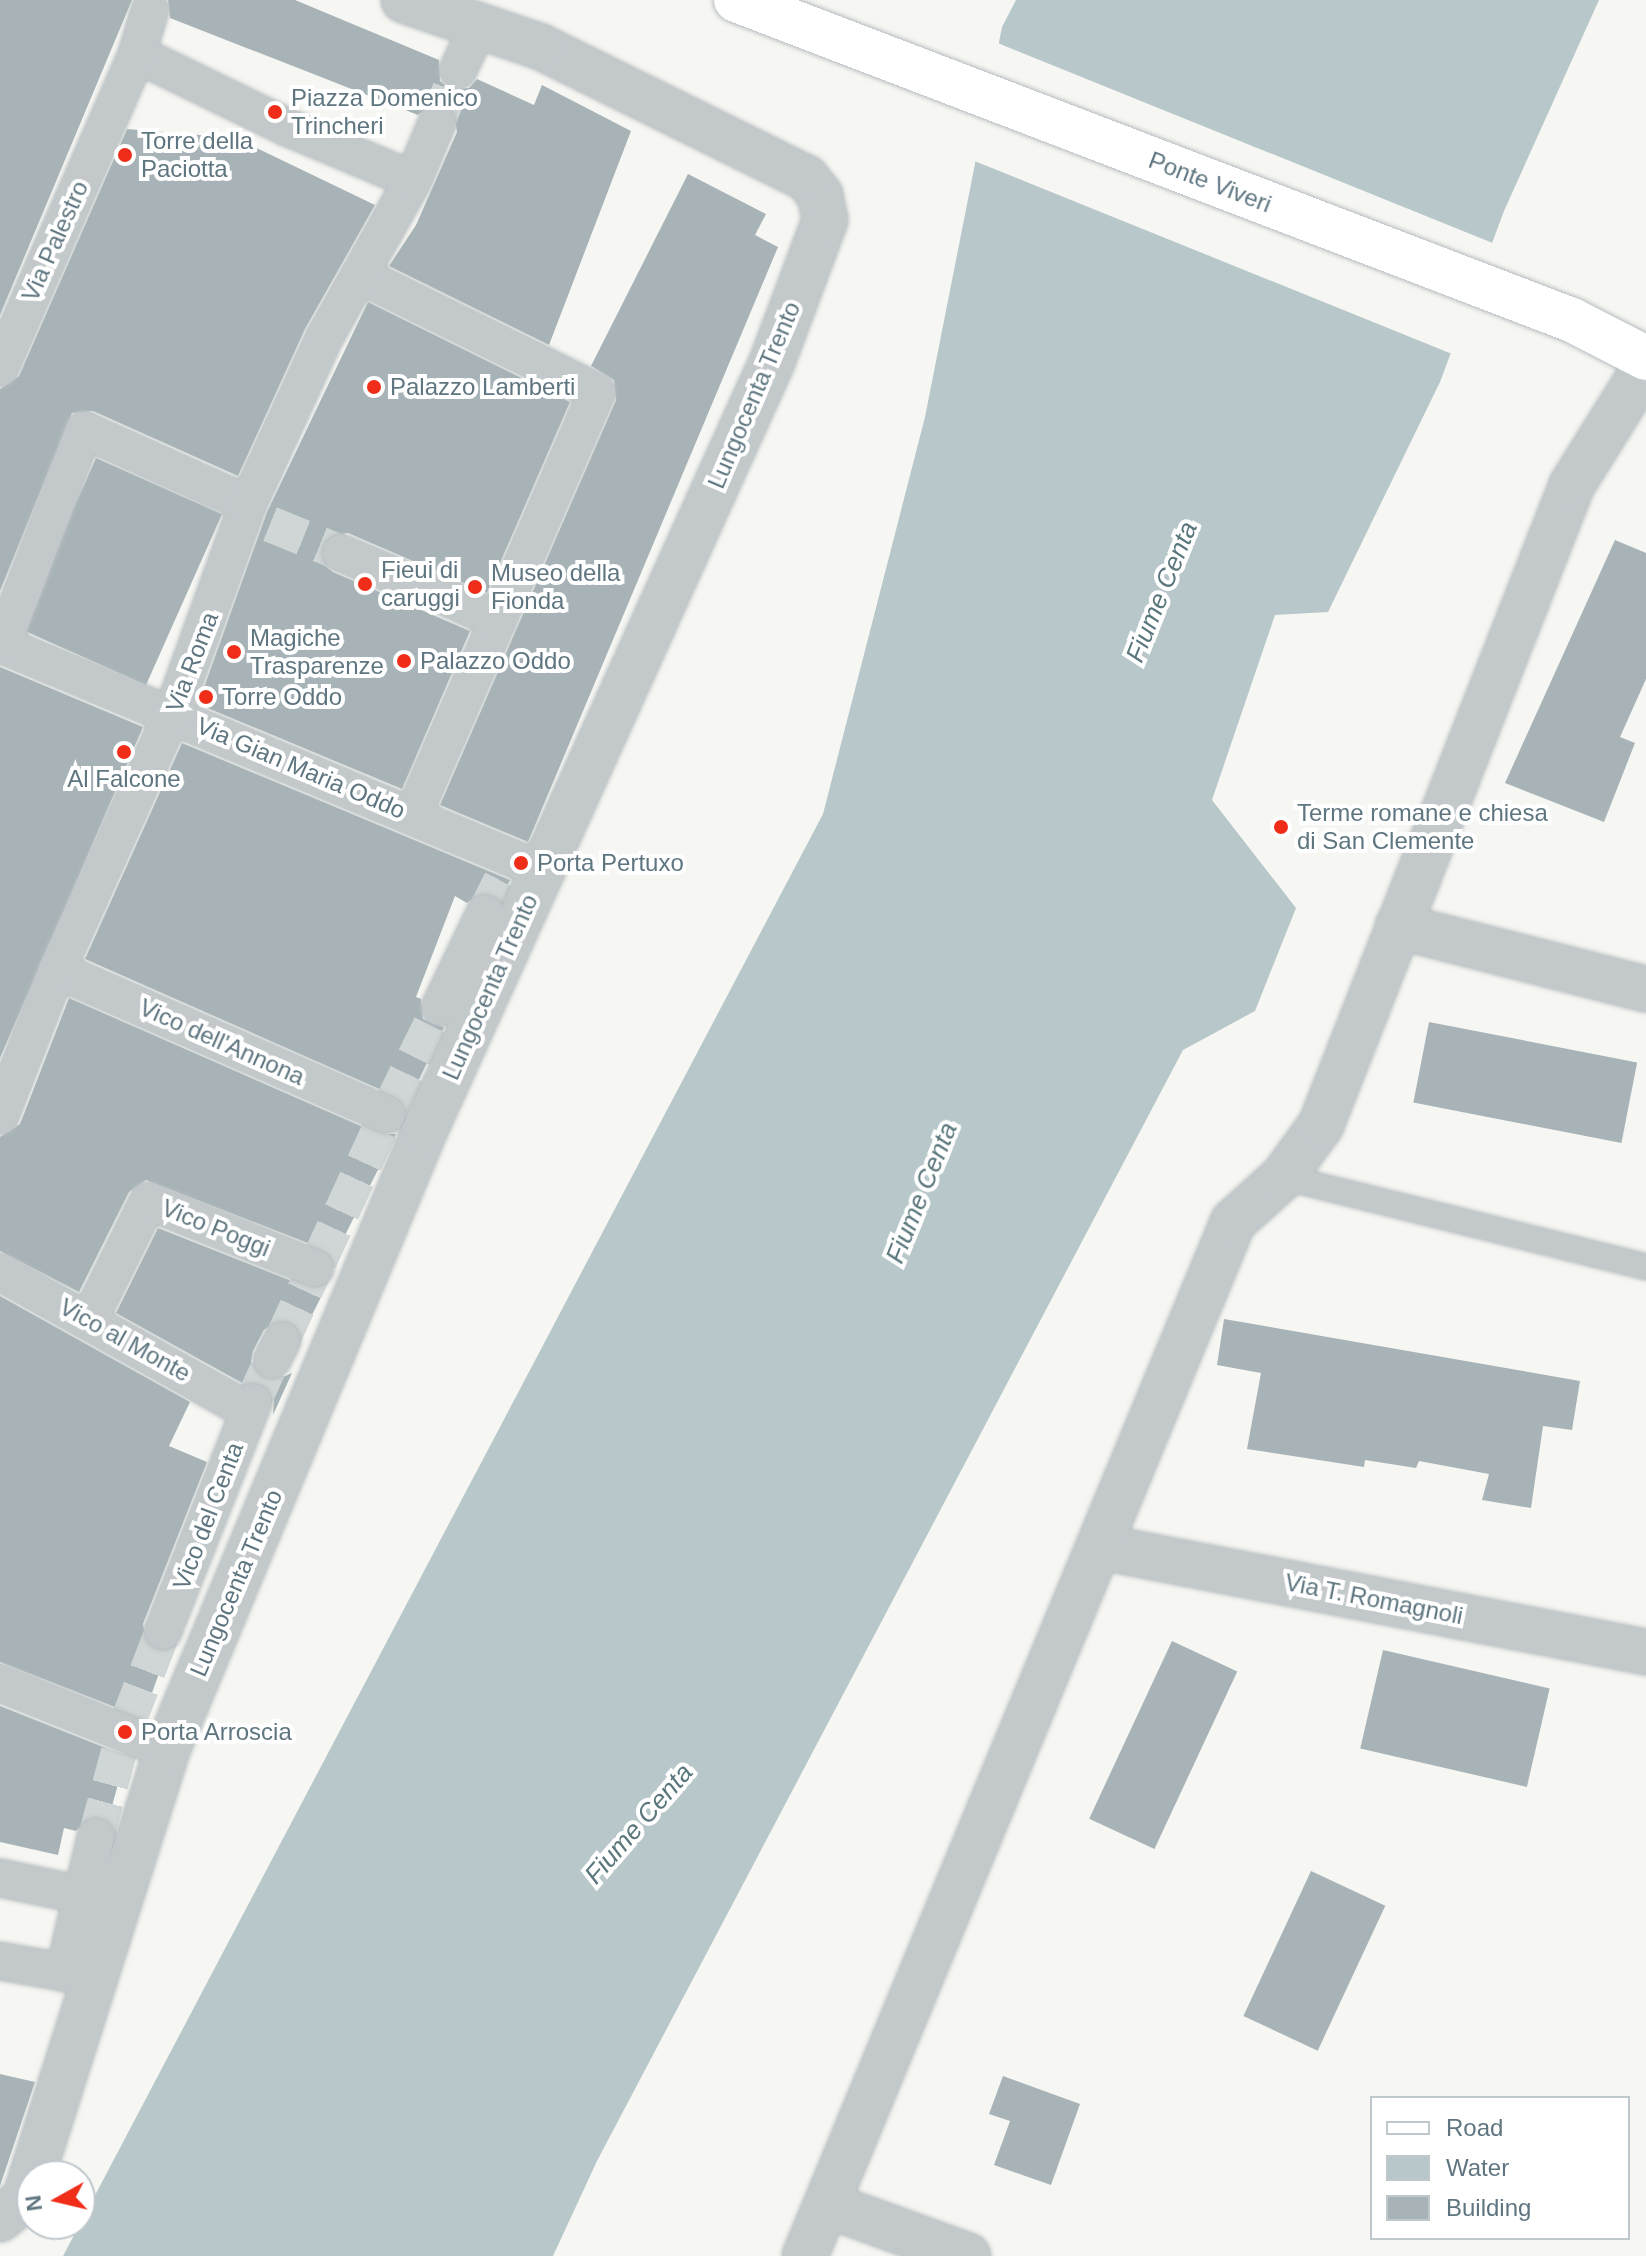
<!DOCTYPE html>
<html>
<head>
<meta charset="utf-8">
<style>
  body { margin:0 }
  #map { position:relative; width:1646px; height:2256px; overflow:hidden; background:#f6f6f2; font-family:Helvetica,sans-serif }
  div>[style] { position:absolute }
  .water>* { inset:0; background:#b8c8ca }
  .pier>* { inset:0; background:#f6f6f2; transform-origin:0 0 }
  .building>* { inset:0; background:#a7b3b7; transform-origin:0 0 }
  .pedestrian-tunnel>* { height:36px; margin-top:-18px; transform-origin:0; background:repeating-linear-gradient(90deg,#d0d6d6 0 36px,transparent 0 54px) }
  .roads { filter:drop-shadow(0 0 2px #b5bcbf) drop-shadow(0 0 2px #b5bcbf) }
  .service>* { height:24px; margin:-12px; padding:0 12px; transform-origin:12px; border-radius:12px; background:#c3c8cb }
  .pedestrian>* { height:36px; margin:-18px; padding:0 18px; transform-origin:18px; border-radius:18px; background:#c3c8cb }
  .minor>* { height:44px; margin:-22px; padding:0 22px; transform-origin:22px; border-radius:22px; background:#c3c8cb }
  .tertiary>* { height:44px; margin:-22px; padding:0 22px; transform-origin:22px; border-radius:22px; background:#c3c8cb }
  .secondary>* { height:44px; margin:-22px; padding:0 22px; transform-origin:22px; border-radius:22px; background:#fff }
  .dots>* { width:22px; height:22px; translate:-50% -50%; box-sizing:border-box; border:4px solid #fff; border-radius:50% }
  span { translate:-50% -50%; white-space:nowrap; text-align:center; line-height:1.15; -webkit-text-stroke:8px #fff; paint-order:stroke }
  .poi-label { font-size:24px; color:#5f7680 }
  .left { translate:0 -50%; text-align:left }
  .street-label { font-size:24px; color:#5f7680 }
  .water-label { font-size:26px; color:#5a777c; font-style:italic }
  .legend { position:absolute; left:1370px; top:2096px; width:260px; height:144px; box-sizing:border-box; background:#fff; border:2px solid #bfc8cc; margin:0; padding:10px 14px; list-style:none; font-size:24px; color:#5f7680 }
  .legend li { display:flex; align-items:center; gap:16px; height:40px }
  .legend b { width:40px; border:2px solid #bfc8cc }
  .north { position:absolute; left:16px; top:2160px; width:80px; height:80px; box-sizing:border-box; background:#fff; border:2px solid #bfc8cc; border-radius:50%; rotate:262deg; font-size:22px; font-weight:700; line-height:32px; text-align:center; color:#5f7680 }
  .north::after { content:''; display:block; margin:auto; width:28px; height:36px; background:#f02d19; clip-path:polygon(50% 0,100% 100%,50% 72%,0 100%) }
</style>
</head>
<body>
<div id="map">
  <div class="water">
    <i style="clip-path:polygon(1016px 0,1599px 0,1504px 211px,1440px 382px,1328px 612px,1275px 615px,1212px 800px,1296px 908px,1255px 1011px,1183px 1050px,597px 2161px,553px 2256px,63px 2256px,823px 814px,925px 417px,1002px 27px)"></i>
  </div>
  <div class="pier">
    <i style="left:995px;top:42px;width:540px;height:118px;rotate:22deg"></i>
  </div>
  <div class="building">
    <i style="clip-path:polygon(0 0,132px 0,0 315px)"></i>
    <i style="clip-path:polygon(168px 0,295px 0,439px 60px,440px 81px,450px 89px,469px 88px,477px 79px,534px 105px,542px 85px,631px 131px,549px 345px,389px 266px,416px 225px,457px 132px,453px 110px,434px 102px,418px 115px,170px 18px)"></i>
    <i style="clip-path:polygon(127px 129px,236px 138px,375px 205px,305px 329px,238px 476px,93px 411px,72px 413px,0 591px,0 389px,19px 376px)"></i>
    <i style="clip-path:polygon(688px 174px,766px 214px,755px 235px,778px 247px,528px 842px,440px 805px,616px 400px,614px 380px,591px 366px)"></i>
    <i style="clip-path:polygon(368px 302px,570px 402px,487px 593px,348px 533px,329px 536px,321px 546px,324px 565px,333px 572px,470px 631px,402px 789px,198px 704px,267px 512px)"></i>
    <i style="left:96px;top:458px;width:138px;height:187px;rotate:24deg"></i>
    <i style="clip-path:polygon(1615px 540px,1646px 553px,1646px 679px,1620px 737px,1635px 743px,1604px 822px,1505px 783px)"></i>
    <i style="clip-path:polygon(0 667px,143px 727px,0 1058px)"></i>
    <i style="clip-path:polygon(182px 743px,510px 880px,501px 900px,484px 892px,467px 903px,455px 896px,416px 997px,421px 999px,423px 1019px,444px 1027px,406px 1107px,395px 1096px,85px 959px)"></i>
    <i style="clip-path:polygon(69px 998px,379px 1134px,396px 1134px,333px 1259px,323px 1249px,146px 1180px,129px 1192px,79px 1292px,0 1251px,0 1137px,20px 1124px)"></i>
    <i style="left:1429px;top:1022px;width:212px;height:82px;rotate:11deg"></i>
    <i style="clip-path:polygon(158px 1228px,307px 1287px,327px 1285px,302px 1335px,292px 1322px,280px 1319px,264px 1330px,253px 1351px,251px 1362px,262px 1378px,274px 1381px,292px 1373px,273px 1415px,274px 1398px,261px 1383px,244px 1384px,116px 1313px)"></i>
    <i style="clip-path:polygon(0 1296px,190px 1402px,169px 1446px,207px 1462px,143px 1624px,147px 1645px,167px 1651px,143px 1718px,0 1662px)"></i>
    <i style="clip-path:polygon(1224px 1319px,1580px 1381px,1572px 1430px,1543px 1426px,1531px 1508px,1482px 1500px,1489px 1474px,1419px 1461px,1416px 1468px,1365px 1460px,1364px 1467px,1247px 1449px,1261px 1373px,1217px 1365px)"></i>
    <i style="left:1172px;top:1641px;width:72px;height:196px;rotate:25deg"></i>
    <i style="left:1383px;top:1650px;width:171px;height:101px;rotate:13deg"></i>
    <i style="clip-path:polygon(0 1706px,126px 1756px,108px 1820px,91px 1817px,76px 1831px,64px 1828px,58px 1855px,0 1842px)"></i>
    <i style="left:1311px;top:1871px;width:82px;height:160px;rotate:25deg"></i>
    <i style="clip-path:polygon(0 2074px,35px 2082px,0 2186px)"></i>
    <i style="clip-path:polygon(1003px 2076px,1080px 2104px,1051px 2185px,994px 2165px,1010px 2121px,989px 2114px)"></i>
  </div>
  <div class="pedestrian-tunnel">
    <i style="left:437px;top:123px;width:57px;rotate:-68.4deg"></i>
    <i style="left:270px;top:524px;width:77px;rotate:22.2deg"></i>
    <i style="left:485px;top:913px;width:49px;rotate:-63.4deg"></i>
    <i style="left:391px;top:1106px;width:110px;rotate:-63.7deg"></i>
    <i style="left:319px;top:1261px;width:148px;rotate:-65.2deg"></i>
    <i style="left:282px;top:1340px;width:72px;rotate:-65.2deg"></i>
    <i style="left:253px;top:1402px;width:46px;rotate:-65.7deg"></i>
    <i style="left:128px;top:1722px;width:97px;rotate:-69deg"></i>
    <i style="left:96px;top:1837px;width:88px;rotate:-74.9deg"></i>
  </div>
  <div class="roads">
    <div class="service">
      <i style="left:1283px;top:1177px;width:374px;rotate:13.9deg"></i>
    </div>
    <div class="pedestrian">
      <i style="left:137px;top:54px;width:169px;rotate:26deg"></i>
      <i style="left:289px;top:128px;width:134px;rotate:22.8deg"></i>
      <i style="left:458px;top:70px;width:50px;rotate:-65deg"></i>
      <i style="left:360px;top:275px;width:264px;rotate:26.3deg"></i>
      <i style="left:597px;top:392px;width:462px;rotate:113.5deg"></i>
      <i style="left:0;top:368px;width:343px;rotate:-66.4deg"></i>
      <i style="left:137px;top:54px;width:46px;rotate:-73.5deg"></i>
      <i style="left:341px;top:553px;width:77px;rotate:22.9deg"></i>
      <i style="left:429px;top:589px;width:76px;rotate:24.9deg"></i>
      <i style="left:0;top:644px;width:589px;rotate:22.69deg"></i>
      <i style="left:2px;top:645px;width:230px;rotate:-69.1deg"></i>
      <i style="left:84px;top:430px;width:180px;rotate:24.3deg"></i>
      <i style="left:57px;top:970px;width:360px;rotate:23.7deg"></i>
      <i style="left:440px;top:1007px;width:104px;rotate:-64.4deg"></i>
      <i style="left:0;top:1116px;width:157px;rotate:-68.7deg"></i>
      <i style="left:57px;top:970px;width:283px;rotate:-65.8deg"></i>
      <i style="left:173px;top:712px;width:221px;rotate:-70.2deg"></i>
      <i style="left:248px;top:504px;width:183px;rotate:-65.4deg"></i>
      <i style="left:324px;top:338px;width:181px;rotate:-60.6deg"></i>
      <i style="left:413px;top:180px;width:62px;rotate:-67.2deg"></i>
      <i style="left:0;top:1272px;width:285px;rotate:29.2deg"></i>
      <i style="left:90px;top:1318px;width:131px;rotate:-63.6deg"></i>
      <i style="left:148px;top:1201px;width:180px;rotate:21.9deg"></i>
      <i style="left:272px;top:1360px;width:22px;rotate:-63deg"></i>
      <i style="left:163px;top:1631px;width:246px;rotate:-68.5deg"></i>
      <i style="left:0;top:1683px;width:180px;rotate:21.9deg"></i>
      <i style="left:0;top:1878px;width:84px;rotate:11.7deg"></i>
      <i style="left:0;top:1961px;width:75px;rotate:10deg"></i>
      <i style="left:64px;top:1973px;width:140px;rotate:-76.8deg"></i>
    </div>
    <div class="minor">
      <i style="left:1398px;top:926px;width:256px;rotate:14.3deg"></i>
      <i style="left:1101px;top:1547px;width:555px;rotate:10.91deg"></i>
      <i style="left:32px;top:2176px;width:447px;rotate:-72.4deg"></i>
      <i style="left:167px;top:1750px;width:669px;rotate:-67.42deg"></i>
      <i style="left:424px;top:1132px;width:845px;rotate:-65.68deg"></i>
      <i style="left:772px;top:362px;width:152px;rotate:-69.5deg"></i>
      <i style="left:825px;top:220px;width:25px;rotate:-101deg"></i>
      <i style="left:820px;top:195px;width:22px;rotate:-129deg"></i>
      <i style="left:806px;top:178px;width:296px;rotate:-153.7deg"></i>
      <i style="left:541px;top:47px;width:145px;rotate:-161.1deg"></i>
      <i style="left:828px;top:2205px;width:149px;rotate:20deg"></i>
      <i style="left:0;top:2219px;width:33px;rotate:-40deg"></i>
      <i style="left:25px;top:2198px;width:22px;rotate:-72deg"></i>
    </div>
    <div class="tertiary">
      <i style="left:805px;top:2256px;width:1119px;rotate:-67.51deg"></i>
      <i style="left:1233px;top:1222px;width:67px;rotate:-42deg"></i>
      <i style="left:1283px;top:1177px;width:64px;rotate:-53.8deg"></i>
      <i style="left:1321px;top:1125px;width:687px;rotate:-68.59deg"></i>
      <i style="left:1572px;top:485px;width:140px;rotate:-58.1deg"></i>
    </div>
    <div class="secondary">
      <i style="left:736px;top:0;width:895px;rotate:20.95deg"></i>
      <i style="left:1572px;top:320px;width:83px;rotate:27.2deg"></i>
    </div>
  </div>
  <div class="dots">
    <i style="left:275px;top:112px;background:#f02d19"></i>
    <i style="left:125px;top:155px;background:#f02d19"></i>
    <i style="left:374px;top:387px;background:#f02d19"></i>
    <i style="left:365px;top:584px;background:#f02d19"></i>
    <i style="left:475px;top:587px;background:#f02d19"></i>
    <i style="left:234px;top:652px;background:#f02d19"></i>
    <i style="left:404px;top:661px;background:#f02d19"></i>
    <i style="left:206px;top:697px;background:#f02d19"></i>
    <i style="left:124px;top:752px;background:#f02d19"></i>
    <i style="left:1281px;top:827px;background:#f02d19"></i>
    <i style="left:521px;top:863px;background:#f02d19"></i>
    <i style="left:125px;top:1732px;background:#f02d19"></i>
  </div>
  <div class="poi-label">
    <span class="left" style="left:291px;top:112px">Piazza Domenico<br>Trincheri</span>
    <span class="left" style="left:141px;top:155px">Torre della<br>Paciotta</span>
    <span class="left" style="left:390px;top:387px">Palazzo Lamberti</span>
    <span class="left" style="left:381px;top:584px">Fieui di<br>caruggi</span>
    <span class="left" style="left:491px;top:587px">Museo della<br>Fionda</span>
    <span class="left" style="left:250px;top:652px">Magiche<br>Trasparenze</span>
    <span class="left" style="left:420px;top:661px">Palazzo Oddo</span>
    <span class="left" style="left:222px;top:697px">Torre Oddo</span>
    <span style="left:124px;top:779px">Al Falcone</span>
    <span class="left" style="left:1297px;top:827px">Terme romane e chiesa<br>di San Clemente</span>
    <span class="left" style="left:537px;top:863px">Porta Pertuxo</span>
    <span class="left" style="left:141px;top:1732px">Porta Arroscia</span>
  </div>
  <div class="street-label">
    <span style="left:1210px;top:182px;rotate:21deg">Ponte Viveri</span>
    <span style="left:55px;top:241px;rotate:-66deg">Via Palestro</span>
    <span style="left:754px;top:395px;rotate:-67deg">Lungocenta Trento</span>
    <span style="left:192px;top:662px;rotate:-69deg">Via Roma</span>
    <span style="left:301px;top:768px;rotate:23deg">Via Gian Maria Oddo</span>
    <span style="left:490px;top:987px;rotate:-66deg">Lungocenta Trento</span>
    <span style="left:222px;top:1042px;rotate:24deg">Vico dell'Annona</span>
    <span style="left:216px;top:1228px;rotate:22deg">Vico Poggi</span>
    <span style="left:125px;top:1340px;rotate:29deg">Vico al Monte</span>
    <span style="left:208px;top:1516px;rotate:-69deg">Vico del Centa</span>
    <span style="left:236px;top:1583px;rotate:-67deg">Lungocenta Trento</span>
    <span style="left:1374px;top:1599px;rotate:11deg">Via T. Romagnoli</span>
  </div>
  <div class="water-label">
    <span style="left:1162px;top:592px;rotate:-68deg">Fiume Centa</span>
    <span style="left:922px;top:1193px;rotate:-68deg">Fiume Centa</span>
    <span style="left:639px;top:1824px;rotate:-49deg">Fiume Centa</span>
  </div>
  <ul class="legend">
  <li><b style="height:10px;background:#fff"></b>Road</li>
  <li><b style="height:22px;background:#b8c8ca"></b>Water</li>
  <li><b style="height:22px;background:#a7b3b7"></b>Building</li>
  </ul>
  <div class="north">N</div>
</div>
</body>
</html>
